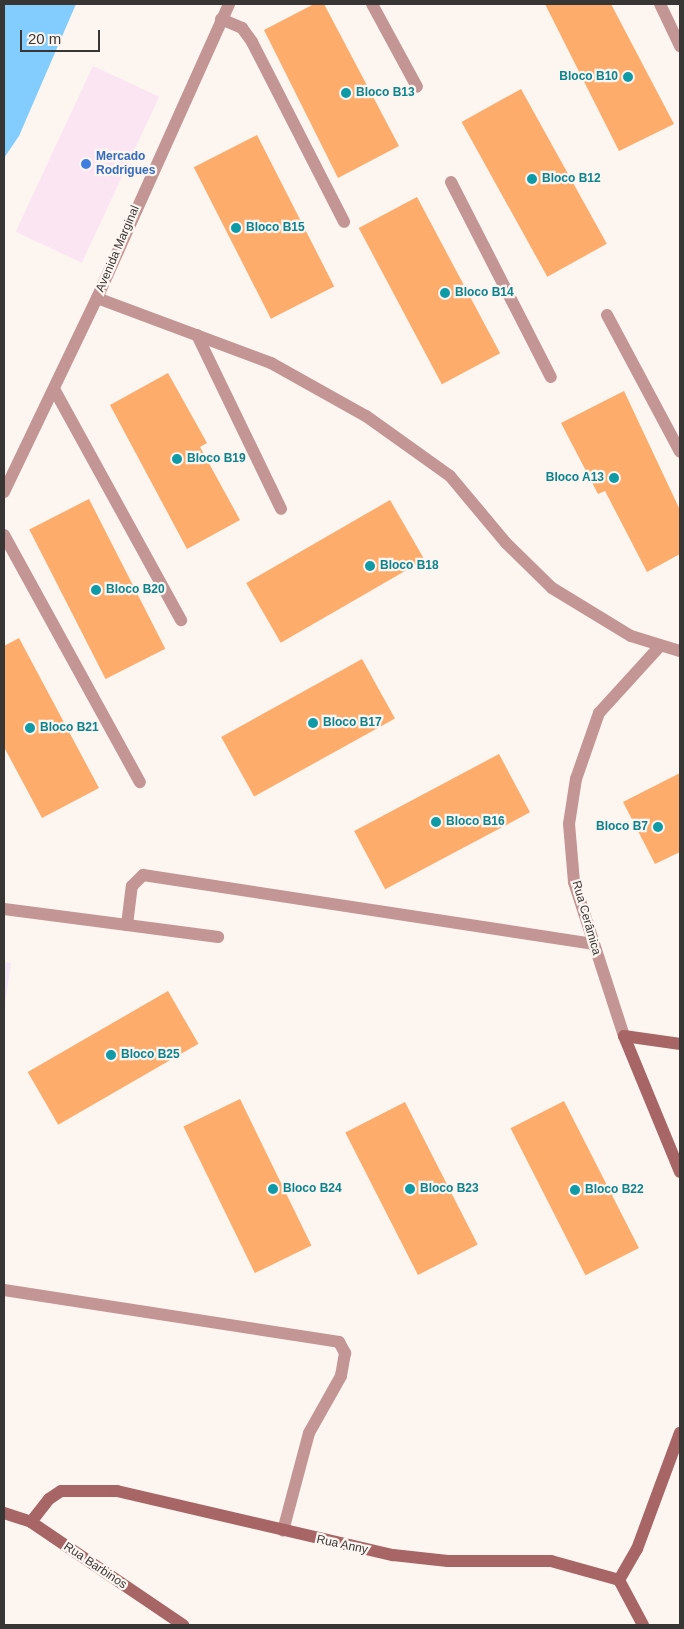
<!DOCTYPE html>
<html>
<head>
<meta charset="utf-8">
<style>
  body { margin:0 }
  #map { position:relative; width:684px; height:1629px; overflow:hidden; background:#fcf5f0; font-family:Helvetica,sans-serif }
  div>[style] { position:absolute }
  .commercial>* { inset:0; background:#fbe5f3; transform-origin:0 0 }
  .education>* { inset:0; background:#f6e6f9 }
  .water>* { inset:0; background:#82cdfd }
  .building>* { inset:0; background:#fdac6b; transform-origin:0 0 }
  .lane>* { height:12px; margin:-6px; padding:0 6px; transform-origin:6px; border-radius:6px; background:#c39594 }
  .street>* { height:12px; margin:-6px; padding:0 6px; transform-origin:6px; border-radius:6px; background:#c39594 }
  .secondary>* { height:12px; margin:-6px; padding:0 6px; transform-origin:6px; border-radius:6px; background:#a76566 }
  .dots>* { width:14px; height:14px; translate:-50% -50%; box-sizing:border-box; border:2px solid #fcf5f0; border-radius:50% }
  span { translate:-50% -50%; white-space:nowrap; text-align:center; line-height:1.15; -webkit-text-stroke:4.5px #fcf5f0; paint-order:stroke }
  .culture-label { font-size:12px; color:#0d838f; font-weight:700 }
  .right { translate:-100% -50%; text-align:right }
  .left { translate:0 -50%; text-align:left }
  .shop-label { font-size:12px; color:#366cbe; font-weight:700 }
  .street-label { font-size:12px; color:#383634 }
  .frame { position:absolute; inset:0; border:5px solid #383634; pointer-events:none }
  .scale { position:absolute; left:20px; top:30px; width:80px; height:22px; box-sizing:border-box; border:2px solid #383634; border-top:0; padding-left:6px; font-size:15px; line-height:18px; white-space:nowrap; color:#383634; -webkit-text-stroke:4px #fcf5f0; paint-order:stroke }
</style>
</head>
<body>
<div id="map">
  <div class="commercial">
    <i style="left:93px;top:66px;width:73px;height:183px;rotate:25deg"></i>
  </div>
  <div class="education">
    <i style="clip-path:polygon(4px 962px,11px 963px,4px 1010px)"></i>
  </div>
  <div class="water">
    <i style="clip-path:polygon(4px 4px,76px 4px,19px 136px,4px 158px)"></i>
  </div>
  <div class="building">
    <i style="clip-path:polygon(314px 4px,324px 4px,399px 146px,338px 178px,264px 30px)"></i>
    <i style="clip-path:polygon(545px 4px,611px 4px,674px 124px,619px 151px)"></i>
    <i style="left:521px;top:89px;width:177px;height:68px;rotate:61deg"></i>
    <i style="left:257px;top:135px;width:170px;height:71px;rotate:63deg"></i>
    <i style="left:417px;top:197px;width:177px;height:66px;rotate:62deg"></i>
    <i style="clip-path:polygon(168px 373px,207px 443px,200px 447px,240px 520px,187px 549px,110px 405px)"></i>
    <i style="clip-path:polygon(624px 391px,680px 510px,680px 554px,647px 572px,605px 491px,598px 494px,561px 423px)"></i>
    <i style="left:89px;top:499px;width:168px;height:67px;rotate:63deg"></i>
    <i style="left:390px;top:500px;width:69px;height:166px;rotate:60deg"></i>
    <i style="clip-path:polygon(19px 638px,99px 788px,42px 818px,4px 747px,4px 646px)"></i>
    <i style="left:362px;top:659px;width:68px;height:161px;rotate:61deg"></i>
    <i style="left:499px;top:754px;width:66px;height:164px;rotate:62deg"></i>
    <i style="clip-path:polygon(680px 773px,680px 852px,655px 864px,623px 802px)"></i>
    <i style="left:168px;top:991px;width:61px;height:162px;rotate:60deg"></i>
    <i style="left:240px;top:1099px;width:163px;height:63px;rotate:64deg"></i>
    <i style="left:564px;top:1101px;width:165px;height:60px;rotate:63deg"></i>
    <i style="left:405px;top:1102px;width:160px;height:67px;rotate:63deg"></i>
  </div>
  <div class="lane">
    <i style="left:372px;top:4px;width:94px;rotate:61.5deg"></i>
    <i style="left:660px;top:4px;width:47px;rotate:64.5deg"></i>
    <i style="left:221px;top:19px;width:23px;rotate:23deg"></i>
    <i style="left:242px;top:28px;width:17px;rotate:54deg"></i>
    <i style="left:252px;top:42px;width:202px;rotate:62.9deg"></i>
    <i style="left:451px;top:182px;width:219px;rotate:62.9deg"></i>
    <i style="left:607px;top:315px;width:155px;rotate:61.9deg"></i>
    <i style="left:197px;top:335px;width:193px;rotate:64.2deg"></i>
    <i style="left:54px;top:389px;width:264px;rotate:61.2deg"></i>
    <i style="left:4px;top:535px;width:282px;rotate:61.2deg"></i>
    <i style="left:4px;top:909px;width:124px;rotate:7.4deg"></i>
    <i style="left:127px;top:925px;width:39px;rotate:-83deg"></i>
    <i style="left:132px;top:886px;width:16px;rotate:-45deg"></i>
    <i style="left:143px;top:875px;width:455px;rotate:8.7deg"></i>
    <i style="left:127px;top:925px;width:92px;rotate:7.5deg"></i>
    <i style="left:4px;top:1290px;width:339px;rotate:8.8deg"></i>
    <i style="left:339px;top:1342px;width:13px;rotate:61deg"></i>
    <i style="left:345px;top:1353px;width:23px;rotate:100deg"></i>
    <i style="left:341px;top:1376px;width:65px;rotate:119.3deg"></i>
    <i style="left:309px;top:1433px;width:101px;rotate:104.9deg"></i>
  </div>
  <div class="street">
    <i style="left:97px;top:298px;width:186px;rotate:20.5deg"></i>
    <i style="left:271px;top:363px;width:109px;rotate:29.2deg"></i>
    <i style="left:366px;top:416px;width:103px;rotate:35.5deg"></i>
    <i style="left:450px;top:476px;width:87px;rotate:50.1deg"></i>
    <i style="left:506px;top:543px;width:64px;rotate:44.4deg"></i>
    <i style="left:552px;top:588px;width:92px;rotate:31.3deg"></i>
    <i style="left:631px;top:636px;width:51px;rotate:17deg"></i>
    <i style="left:4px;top:492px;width:215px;rotate:-64.4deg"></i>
    <i style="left:97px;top:298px;width:322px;rotate:-65.8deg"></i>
    <i style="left:624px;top:1036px;width:162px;rotate:-108deg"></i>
    <i style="left:574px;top:882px;width:58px;rotate:-94.9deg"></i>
    <i style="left:569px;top:824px;width:46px;rotate:-81.2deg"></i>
    <i style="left:576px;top:779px;width:70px;rotate:-70.8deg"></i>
    <i style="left:599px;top:713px;width:89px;rotate:-47.7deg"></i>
  </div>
  <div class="secondary">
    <i style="left:624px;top:1036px;width:147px;rotate:67.6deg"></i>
    <i style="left:624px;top:1036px;width:57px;rotate:8.1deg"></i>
    <i style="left:4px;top:1513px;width:28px;rotate:18deg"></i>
    <i style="left:31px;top:1522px;width:184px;rotate:34.1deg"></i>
    <i style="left:31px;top:1522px;width:29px;rotate:-52deg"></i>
    <i style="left:49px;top:1499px;width:14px;rotate:-34deg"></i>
    <i style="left:61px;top:1491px;width:56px"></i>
    <i style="left:117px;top:1491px;width:283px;rotate:13.1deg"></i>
    <i style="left:393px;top:1555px;width:55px;rotate:6.2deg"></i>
    <i style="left:448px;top:1561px;width:103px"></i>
    <i style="left:551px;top:1561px;width:71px;rotate:15.6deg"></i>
    <i style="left:619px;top:1580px;width:51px;rotate:61.9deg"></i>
    <i style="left:619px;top:1580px;width:36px;rotate:-60deg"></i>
    <i style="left:637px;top:1549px;width:124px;rotate:-69.7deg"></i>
  </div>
  <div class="dots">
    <i style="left:628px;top:77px;background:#0f9aa8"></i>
    <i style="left:346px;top:93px;background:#0f9aa8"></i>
    <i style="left:86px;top:164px;background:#3f7fe0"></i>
    <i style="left:532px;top:179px;background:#0f9aa8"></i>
    <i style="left:236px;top:228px;background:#0f9aa8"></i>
    <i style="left:445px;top:293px;background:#0f9aa8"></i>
    <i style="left:177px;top:459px;background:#0f9aa8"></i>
    <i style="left:614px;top:478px;background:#0f9aa8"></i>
    <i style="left:370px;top:566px;background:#0f9aa8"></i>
    <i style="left:96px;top:590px;background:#0f9aa8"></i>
    <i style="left:313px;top:723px;background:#0f9aa8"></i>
    <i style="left:30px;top:728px;background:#0f9aa8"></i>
    <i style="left:436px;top:822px;background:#0f9aa8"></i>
    <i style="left:658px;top:827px;background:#0f9aa8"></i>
    <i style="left:111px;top:1055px;background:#0f9aa8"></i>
    <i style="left:273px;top:1189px;background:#0f9aa8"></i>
    <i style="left:410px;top:1189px;background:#0f9aa8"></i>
    <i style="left:575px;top:1190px;background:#0f9aa8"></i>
  </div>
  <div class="culture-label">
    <span class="right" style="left:618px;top:77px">Bloco B10</span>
    <span class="left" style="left:356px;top:93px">Bloco B13</span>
    <span class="left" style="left:542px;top:179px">Bloco B12</span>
    <span class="left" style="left:246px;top:228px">Bloco B15</span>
    <span class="left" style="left:455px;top:293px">Bloco B14</span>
    <span class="left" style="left:187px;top:459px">Bloco B19</span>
    <span class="right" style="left:604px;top:478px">Bloco A13</span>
    <span class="left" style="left:380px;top:566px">Bloco B18</span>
    <span class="left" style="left:106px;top:590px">Bloco B20</span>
    <span class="left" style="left:323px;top:723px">Bloco B17</span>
    <span class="left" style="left:40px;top:728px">Bloco B21</span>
    <span class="left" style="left:446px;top:822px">Bloco B16</span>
    <span class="right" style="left:648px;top:827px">Bloco B7</span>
    <span class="left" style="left:121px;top:1055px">Bloco B25</span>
    <span class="left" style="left:283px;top:1189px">Bloco B24</span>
    <span class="left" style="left:420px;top:1189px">Bloco B23</span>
    <span class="left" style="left:585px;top:1190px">Bloco B22</span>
  </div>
  <div class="shop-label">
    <span class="left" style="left:96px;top:164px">Mercado<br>Rodrigues</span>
  </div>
  <div class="street-label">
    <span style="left:118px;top:249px;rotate:-67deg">Avenida Marginal</span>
    <span style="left:586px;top:918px;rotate:74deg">Rua Cerâmica</span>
    <span style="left:342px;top:1545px;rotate:12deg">Rua Anny</span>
    <span style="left:95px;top:1566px;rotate:34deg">Rua Barbinos</span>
  </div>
  <div class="frame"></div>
  <div class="scale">20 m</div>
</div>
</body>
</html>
